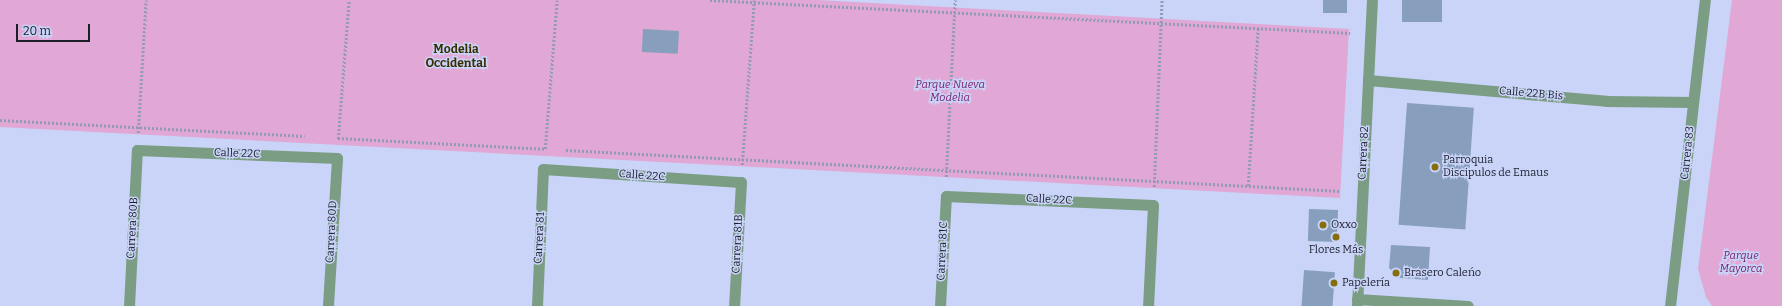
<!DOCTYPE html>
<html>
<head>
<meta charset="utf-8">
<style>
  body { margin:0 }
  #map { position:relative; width:1782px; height:306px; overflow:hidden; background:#cad4f8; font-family:Bitter,serif }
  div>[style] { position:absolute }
  .green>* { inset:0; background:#e1a7d5 }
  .building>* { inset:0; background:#879fbd; transform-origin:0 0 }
  .path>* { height:2.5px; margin-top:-1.25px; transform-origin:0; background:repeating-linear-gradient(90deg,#929ab6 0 2px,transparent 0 4px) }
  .minor>* { height:11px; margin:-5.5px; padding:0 5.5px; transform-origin:5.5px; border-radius:5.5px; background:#7a9d84 }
  .tertiary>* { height:11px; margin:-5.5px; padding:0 5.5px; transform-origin:5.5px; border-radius:5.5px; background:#7a9d84 }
  .dots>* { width:11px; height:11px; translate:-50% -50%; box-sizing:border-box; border:2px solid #cad4f8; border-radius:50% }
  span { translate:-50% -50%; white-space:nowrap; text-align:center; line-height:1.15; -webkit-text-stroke:3px #cad4f8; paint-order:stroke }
  .park-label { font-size:11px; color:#7a236f; font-style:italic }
  .street-label { font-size:11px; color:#1a1e2b }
  .poi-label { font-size:11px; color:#1a1e2b }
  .left { translate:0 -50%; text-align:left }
  .neighbourhood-label { font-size:12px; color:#392d02; font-weight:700 }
  .scale { position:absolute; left:16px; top:24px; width:74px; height:18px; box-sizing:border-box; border:2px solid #1a1e2b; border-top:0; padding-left:5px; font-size:12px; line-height:14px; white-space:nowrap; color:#1a1e2b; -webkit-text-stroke:3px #cad4f8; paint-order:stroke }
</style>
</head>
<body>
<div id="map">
  <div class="green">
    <i style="clip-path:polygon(0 0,817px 0,1349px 29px,1340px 198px,0 127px)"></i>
    <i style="clip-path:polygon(1732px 0,1782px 0,1782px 306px,1712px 306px,1706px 297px,1698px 269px)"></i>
  </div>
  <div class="building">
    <i style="left:1323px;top:0;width:24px;height:13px"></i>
    <i style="left:1402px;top:0;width:40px;height:22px"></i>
    <i style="left:643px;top:29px;width:36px;height:23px;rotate:3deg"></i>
    <i style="left:1407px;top:103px;width:67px;height:122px;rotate:4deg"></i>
    <i style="left:1309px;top:209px;width:29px;height:32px;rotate:2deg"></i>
    <i style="clip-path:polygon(1391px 245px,1430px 247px,1428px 280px,1400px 278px,1389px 268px)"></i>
    <i style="left:1304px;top:270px;width:31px;height:36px;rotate:4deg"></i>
  </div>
  <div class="path">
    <i style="left:710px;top:0;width:641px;rotate:2.95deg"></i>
    <i style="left:0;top:120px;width:305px;rotate:3deg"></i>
    <i style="left:138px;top:133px;width:133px;rotate:-86.6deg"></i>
    <i style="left:338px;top:138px;width:207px;rotate:3deg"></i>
    <i style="left:338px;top:139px;width:139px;rotate:-85.5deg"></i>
    <i style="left:545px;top:149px;width:149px;rotate:-85.4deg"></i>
    <i style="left:566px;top:150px;width:776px;rotate:3.03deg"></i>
    <i style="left:742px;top:165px;width:165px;rotate:-85.8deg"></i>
    <i style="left:946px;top:177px;width:177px;rotate:-87.1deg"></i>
    <i style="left:1248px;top:186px;width:158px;rotate:-86.4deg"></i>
    <i style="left:1154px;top:187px;width:187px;rotate:-87.6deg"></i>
  </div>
  <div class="minor">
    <i style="left:1368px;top:80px;width:239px;rotate:5deg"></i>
    <i style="left:1606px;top:101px;width:87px;rotate:0.7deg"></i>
    <i style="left:1357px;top:299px;width:111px;rotate:3.6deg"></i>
    <i style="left:129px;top:306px;width:156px;rotate:-87.1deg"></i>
    <i style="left:137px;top:150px;width:200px;rotate:2.3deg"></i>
    <i style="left:337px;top:158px;width:148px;rotate:93.5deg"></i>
    <i style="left:537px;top:306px;width:137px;rotate:-87.5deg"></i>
    <i style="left:543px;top:169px;width:198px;rotate:3.8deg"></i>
    <i style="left:741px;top:182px;width:124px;rotate:93.2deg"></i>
    <i style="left:940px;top:306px;width:110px;rotate:-86.9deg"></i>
    <i style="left:946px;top:196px;width:207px;rotate:2.5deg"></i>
    <i style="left:1153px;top:205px;width:101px;rotate:92.8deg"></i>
    <i style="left:1670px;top:306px;width:308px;rotate:-83.5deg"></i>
  </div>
  <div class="tertiary">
    <i style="left:1357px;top:306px;width:306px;rotate:-87.2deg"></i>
  </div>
  <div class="dots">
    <i style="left:1435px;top:167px;background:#856e0c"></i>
    <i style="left:1323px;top:225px;background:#856e0c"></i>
    <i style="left:1336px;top:237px;background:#856e0c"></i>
    <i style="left:1396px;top:273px;background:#856e0c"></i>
    <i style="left:1334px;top:283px;background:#856e0c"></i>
  </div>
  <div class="park-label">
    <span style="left:950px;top:92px">Parque Nueva<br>Modelia</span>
    <span style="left:1741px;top:263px">Parque<br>Mayorca</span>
  </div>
  <div class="street-label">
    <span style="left:1531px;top:94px;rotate:5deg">Calle 22B Bis</span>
    <span style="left:1364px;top:153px;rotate:-87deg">Carrera 82</span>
    <span style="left:1688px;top:153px;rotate:-84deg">Carrera 83</span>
    <span style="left:237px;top:154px;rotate:2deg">Calle 22C</span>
    <span style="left:642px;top:176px;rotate:4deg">Calle 22C</span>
    <span style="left:1049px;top:200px;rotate:3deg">Calle 22C</span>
    <span style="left:133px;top:228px;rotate:-87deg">Carrera 80B</span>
    <span style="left:332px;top:232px;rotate:-87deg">Carrera 80D</span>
    <span style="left:540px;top:238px;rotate:-87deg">Carrera 81</span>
    <span style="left:738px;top:244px;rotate:-87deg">Carrera 81B</span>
    <span style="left:943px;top:251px;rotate:-87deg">Carrera 81C</span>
  </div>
  <div class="poi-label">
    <span class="left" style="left:1443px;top:167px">Parroquia<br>Discipulos de Emaus</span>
    <span class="left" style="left:1331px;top:225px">Oxxo</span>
    <span style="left:1336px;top:250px">Flores Más</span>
    <span class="left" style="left:1404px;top:273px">Brasero Caleńo</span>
    <span class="left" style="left:1342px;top:283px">Papelería</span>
  </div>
  <div class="neighbourhood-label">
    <span style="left:456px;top:57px">Modelia<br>Occidental</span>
  </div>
  <div class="scale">20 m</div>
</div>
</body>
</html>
